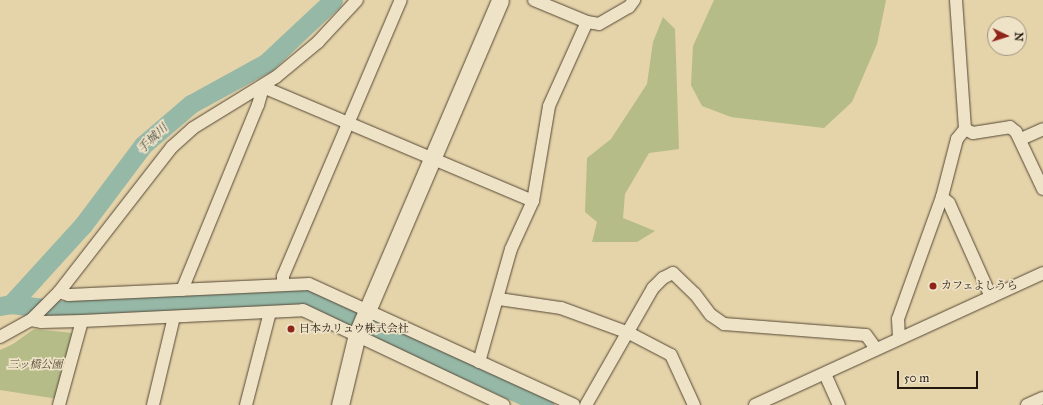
<!DOCTYPE html>
<html>
<head>
<meta charset="utf-8">
<style>
  body { margin:0 }
  #map { position:relative; width:1043px; height:405px; overflow:hidden; background:#e5d3a9; font-family:"IM FELL Great Primer","Noto Serif JP",serif }
  div>[style] { position:absolute }
  .green>* { inset:0; background:#b5bc88 }
  .river>* { height:19px; margin:-9.5px; padding:0 9.5px; transform-origin:9.5px; border-radius:9.5px; background:#96b8a7 }
  .roads { filter:drop-shadow(0 0 1px #544836) drop-shadow(0 0 1px #544836) }
  .street>* { height:12px; margin:-6px; padding:0 6px; transform-origin:6px; border-radius:6px; background:#eee2c7 }
  .secondary>* { height:17px; margin:-8.5px; padding:0 8.5px; transform-origin:8.5px; border-radius:8.5px; background:#eee2c7 }
  .dots>* { width:11px; height:11px; translate:-50% -50%; box-sizing:border-box; border:2px solid #eee2c7; border-radius:50% }
  span { translate:-50% -50%; white-space:nowrap; text-align:center; line-height:1.15; -webkit-text-stroke:3.5px #eee2c7; paint-order:stroke }
  .poi-label { font-size:11px; color:#241910 }
  .left { translate:0 -50%; text-align:left }
  .park-label { font-size:11px; color:#504a34; font-style:italic }
  .water-label { font-size:12px; color:#46493d; font-style:italic }
  .north { position:absolute; left:987px; top:16px; width:40px; height:40px; box-sizing:border-box; background:#eee2c7; border:1px solid #9d927e; border-radius:50%; rotate:94deg; font-size:11px; font-weight:700; line-height:16px; text-align:center; color:#241910 }
  .north::after { content:''; display:block; margin:auto; width:14px; height:18px; background:#8f2418; clip-path:polygon(50% 0,100% 100%,50% 72%,0 100%) }
  .scale { position:absolute; left:897px; top:371px; width:81px; height:18px; box-sizing:border-box; border:2px solid #241910; border-top:0; padding-left:5px; font-size:12px; line-height:14px; white-space:nowrap; color:#241910; -webkit-text-stroke:3px #eee2c7; paint-order:stroke }
</style>
</head>
<body>
<div id="map">
  <div class="green">
    <i style="clip-path:polygon(714px 0,886px 0,877px 44px,852px 102px,824px 128px,731px 117px,702px 106px,691px 85px,693px 46px)"></i>
    <i style="clip-path:polygon(663px 17px,675px 29px,679px 149px,649px 153px,625px 194px,623px 218px,655px 231px,637px 242px,592px 242px,597px 222px,585px 212px,587px 158px,611px 139px,647px 84px,653px 42px)"></i>
    <i style="clip-path:polygon(34px 329px,73px 333px,58px 399px,0 390px,0 350px,13px 344px)"></i>
  </div>
  <div class="river">
    <i style="left:11px;top:304px;width:107px;rotate:-47.7deg"></i>
    <i style="left:83px;top:225px;width:100px;rotate:-53.1deg"></i>
    <i style="left:143px;top:145px;width:63px;rotate:-40.5deg"></i>
    <i style="left:191px;top:104px;width:85px;rotate:-28.7deg"></i>
    <i style="left:266px;top:63px;width:92px;rotate:-43.2deg"></i>
    <i style="left:0;top:306px;width:11px;rotate:-10deg"></i>
    <i style="left:11px;top:304px;width:49px;rotate:7deg"></i>
    <i style="left:60px;top:310px;width:245px;rotate:-3.3deg"></i>
    <i style="left:305px;top:296px;width:263px;rotate:24.5deg"></i>
  </div>
  <div class="roads">
    <div class="street">
      <i style="left:534px;top:0;width:57px;rotate:22.5deg"></i>
      <i style="left:956px;top:0;width:129px;rotate:86deg"></i>
      <i style="left:965px;top:129px;width:9px;rotate:27deg"></i>
      <i style="left:973px;top:133px;width:37px;rotate:-9deg"></i>
      <i style="left:1010px;top:127px;width:8px;rotate:40deg"></i>
      <i style="left:1016px;top:132px;width:63px;rotate:64.7deg"></i>
      <i style="left:1021px;top:139px;width:24px;rotate:-24deg"></i>
      <i style="left:942px;top:197px;width:9px;rotate:41deg"></i>
      <i style="left:949px;top:203px;width:103px;rotate:65.9deg"></i>
      <i style="left:283px;top:285px;width:9px;rotate:-90deg"></i>
      <i style="left:283px;top:276px;width:300px;rotate:-66.9deg"></i>
      <i style="left:182px;top:290px;width:200px;rotate:-67.7deg"></i>
      <i style="left:258px;top:105px;width:19px;rotate:-74deg"></i>
      <i style="left:263px;top:87px;width:293px;rotate:22.9deg"></i>
      <i style="left:59px;top:292px;width:184px;rotate:-52.1deg"></i>
      <i style="left:172px;top:147px;width:28px;rotate:-42deg"></i>
      <i style="left:193px;top:128px;width:97px;rotate:-31.6deg"></i>
      <i style="left:276px;top:77px;width:55px;rotate:-39.8deg"></i>
      <i style="left:318px;top:42px;width:57px;rotate:-47.1deg"></i>
      <i style="left:499px;top:299px;width:63px;rotate:8.3deg"></i>
      <i style="left:561px;top:308px;width:72px;rotate:20.2deg"></i>
      <i style="left:629px;top:333px;width:47px;rotate:27.6deg"></i>
      <i style="left:671px;top:355px;width:55px;rotate:65.3deg"></i>
      <i style="left:31px;top:320px;width:10px;rotate:11deg"></i>
      <i style="left:41px;top:322px;width:41px;rotate:-1.4deg"></i>
      <i style="left:82px;top:321px;width:221px;rotate:-2.8deg"></i>
      <i style="left:303px;top:310px;width:222px;rotate:25.3deg"></i>
      <i style="left:0;top:337px;width:35px;rotate:-29deg"></i>
      <i style="left:31px;top:320px;width:40px;rotate:-45deg"></i>
      <i style="left:59px;top:292px;width:10px;rotate:17deg"></i>
      <i style="left:69px;top:295px;width:240px;rotate:-2.6deg"></i>
      <i style="left:309px;top:284px;width:291px;rotate:24.5deg"></i>
      <i style="left:899px;top:338px;width:19px;rotate:-93deg"></i>
      <i style="left:898px;top:319px;width:130px;rotate:-70.2deg"></i>
      <i style="left:942px;top:197px;width:60px;rotate:-75.5deg"></i>
      <i style="left:957px;top:139px;width:13px;rotate:-51deg"></i>
      <i style="left:479px;top:362px;width:117px;rotate:-74.2deg"></i>
      <i style="left:511px;top:249px;width:53px;rotate:-65.4deg"></i>
      <i style="left:533px;top:201px;width:96px;rotate:-80.4deg"></i>
      <i style="left:549px;top:106px;width:92px;rotate:-65.7deg"></i>
      <i style="left:587px;top:22px;width:12px;rotate:9deg"></i>
      <i style="left:599px;top:24px;width:34px;rotate:-30deg"></i>
      <i style="left:629px;top:7px;width:9px;rotate:-54deg"></i>
      <i style="left:825px;top:374px;width:34px;rotate:66deg"></i>
      <i style="left:59px;top:405px;width:87px;rotate:-74.7deg"></i>
      <i style="left:153px;top:405px;width:90px;rotate:-76.6deg"></i>
      <i style="left:246px;top:405px;width:96px;rotate:-75.5deg"></i>
      <i style="left:586px;top:405px;width:135px;rotate:-60.2deg"></i>
      <i style="left:653px;top:288px;width:14px;rotate:-45deg"></i>
      <i style="left:663px;top:278px;width:11px;rotate:-27deg"></i>
      <i style="left:673px;top:273px;width:30px;rotate:44deg"></i>
      <i style="left:695px;top:294px;width:26px;rotate:53deg"></i>
      <i style="left:711px;top:315px;width:16px;rotate:35deg"></i>
      <i style="left:724px;top:324px;width:142px;rotate:4.4deg"></i>
      <i style="left:866px;top:335px;width:17px;rotate:54deg"></i>
      <i style="left:755px;top:405px;width:317px;rotate:-24.6deg"></i>
      <i style="left:1027px;top:405px;width:17px;rotate:-24deg"></i>
    </div>
    <div class="secondary">
      <i style="left:340px;top:405px;width:73px;rotate:-76.5deg"></i>
      <i style="left:357px;top:334px;width:363px;rotate:-66.8deg"></i>
    </div>
  </div>
  <div class="dots">
    <i style="left:933px;top:286px;background:#8f2418"></i>
    <i style="left:291px;top:329px;background:#8f2418"></i>
  </div>
  <div class="poi-label">
    <span class="left" style="left:941px;top:286px">カフェよしうら</span>
    <span class="left" style="left:299px;top:329px">日本カリュウ株式会社</span>
  </div>
  <div class="park-label">
    <span style="left:35px;top:365px">三ッ橋公園</span>
  </div>
  <div class="water-label">
    <span style="left:153px;top:139px;rotate:-44deg">手城川</span>
  </div>
  <div class="north">N</div>
  <div class="scale">50 m</div>
</div>
</body>
</html>
